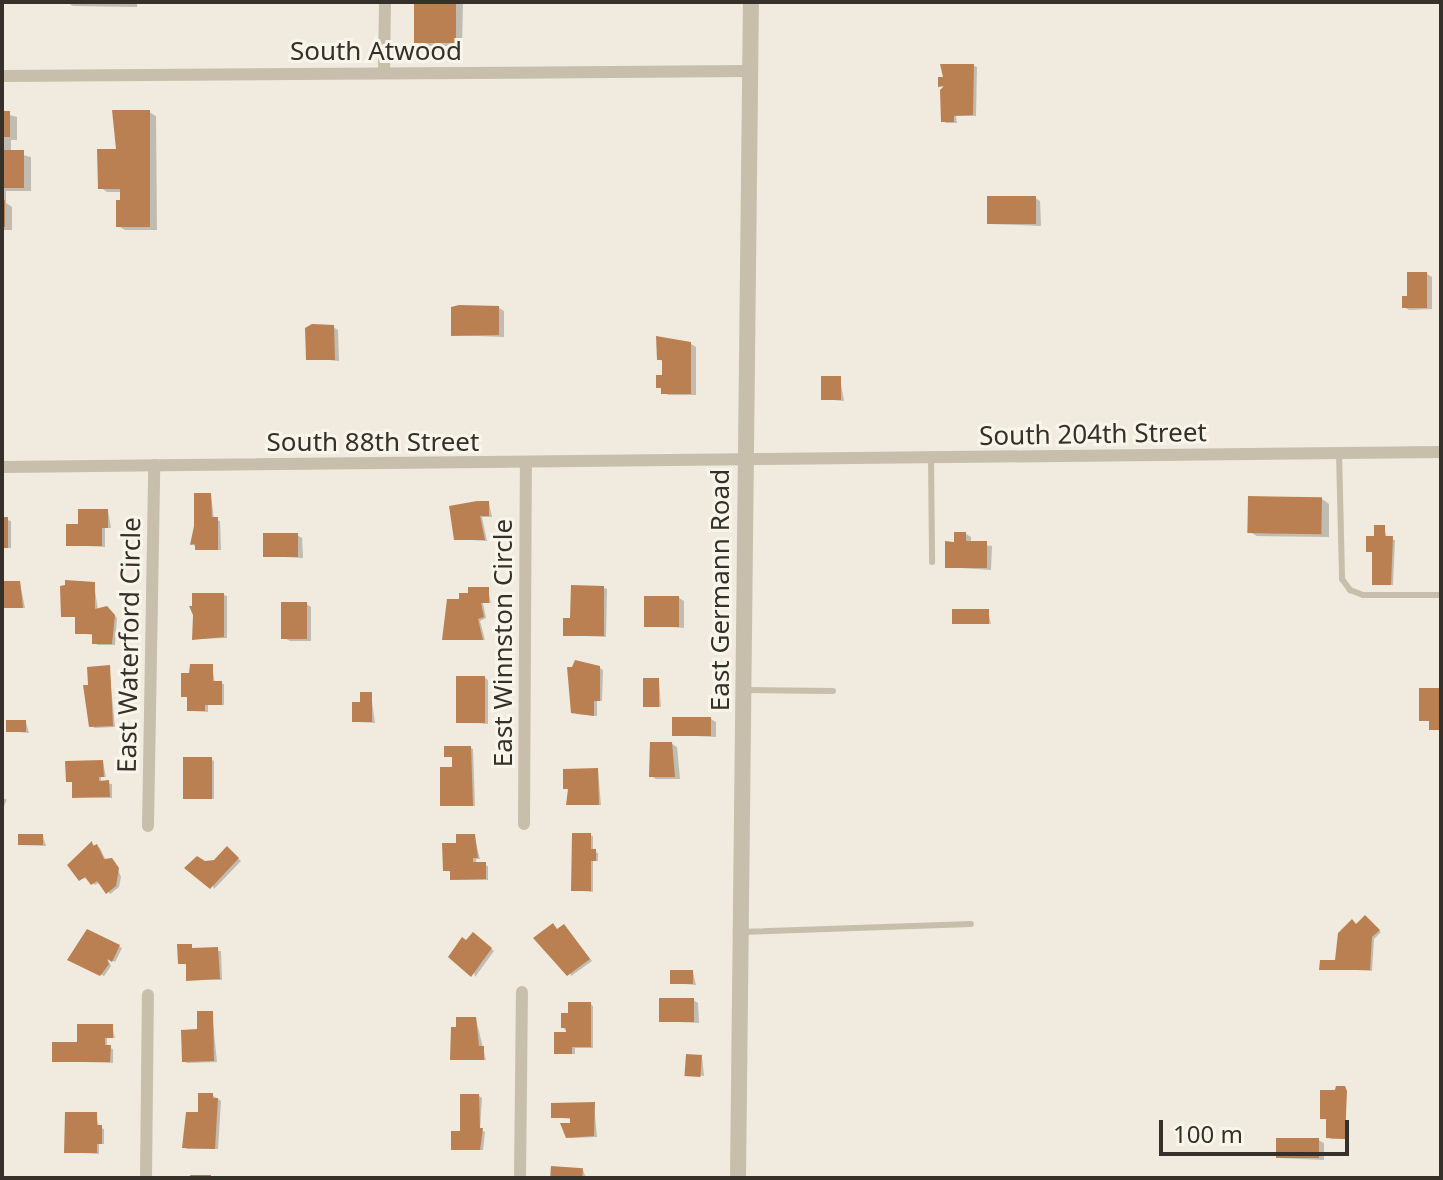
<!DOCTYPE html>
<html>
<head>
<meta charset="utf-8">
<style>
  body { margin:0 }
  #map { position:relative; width:1443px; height:1180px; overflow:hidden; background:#f0ebde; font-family:"Noto Sans",sans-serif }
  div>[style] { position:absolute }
  .shadow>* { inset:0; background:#0003; transform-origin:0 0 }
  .building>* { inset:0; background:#bb8052; transform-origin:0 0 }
  .service>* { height:6px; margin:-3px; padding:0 3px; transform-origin:3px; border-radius:3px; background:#c7beab }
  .minor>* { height:12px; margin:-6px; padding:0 6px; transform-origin:6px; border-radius:6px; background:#c7beab }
  .tertiary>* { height:16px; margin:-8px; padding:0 8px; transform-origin:8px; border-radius:8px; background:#c7beab }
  span { translate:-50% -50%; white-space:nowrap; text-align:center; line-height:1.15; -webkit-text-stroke:6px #f8f5ea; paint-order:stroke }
  .street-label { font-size:26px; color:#36302a }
  .frame { position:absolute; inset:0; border:4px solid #36302a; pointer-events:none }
  .scale { position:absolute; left:1159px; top:1120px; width:190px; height:36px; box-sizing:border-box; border:4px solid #36302a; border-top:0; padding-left:10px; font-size:24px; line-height:28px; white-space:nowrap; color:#36302a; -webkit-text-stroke:6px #f8f5ea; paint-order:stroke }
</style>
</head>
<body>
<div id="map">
  <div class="shadow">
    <i style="clip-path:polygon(66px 2px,137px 2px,137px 7px,73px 6px)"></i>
    <i style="clip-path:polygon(416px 2px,463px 2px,462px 46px,423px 46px,415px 42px)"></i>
    <i style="clip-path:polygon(974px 66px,977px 67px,976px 116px,956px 116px,957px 123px,946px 123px,943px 121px,945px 88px,940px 85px)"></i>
    <i style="clip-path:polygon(114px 112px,149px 112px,156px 116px,157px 230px,125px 230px,118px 226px,122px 192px,107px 192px,100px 187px,118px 151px)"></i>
    <i style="clip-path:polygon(2px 113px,17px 117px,17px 140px,11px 140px,11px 152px,31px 157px,31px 191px,6px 191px,6px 203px,12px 207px,12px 230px,2px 230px)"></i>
    <i style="clip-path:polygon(1035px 198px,1040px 201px,1041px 226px,990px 224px)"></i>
    <i style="clip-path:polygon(1427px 274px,1432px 277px,1432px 309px,1409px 310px,1404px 307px)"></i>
    <i style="clip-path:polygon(499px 308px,504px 311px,504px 337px,453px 335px)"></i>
    <i style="clip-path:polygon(333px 327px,338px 330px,339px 361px,308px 358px)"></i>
    <i style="clip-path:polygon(691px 344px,696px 347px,696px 395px,668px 395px,658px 386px,664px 377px,664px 362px,659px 359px)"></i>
    <i style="clip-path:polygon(840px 378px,844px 401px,823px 399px)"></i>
    <i style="clip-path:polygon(211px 495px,214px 519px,220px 521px,221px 550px,200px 550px,192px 544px)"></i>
    <i style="clip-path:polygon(1322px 499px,1329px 504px,1329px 537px,1257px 536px,1250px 532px)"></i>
    <i style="clip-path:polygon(2px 500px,4px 519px,11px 521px,11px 548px,2px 548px)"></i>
    <i style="clip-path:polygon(489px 503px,492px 517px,482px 517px,487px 541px,456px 539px)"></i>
    <i style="clip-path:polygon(108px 511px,111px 528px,105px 528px,105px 547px,68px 545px,80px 526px)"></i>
    <i style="clip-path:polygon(1384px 527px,1387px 538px,1395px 540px,1393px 585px,1374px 584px,1374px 553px,1368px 551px)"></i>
    <i style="clip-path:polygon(966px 534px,971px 537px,971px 543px,992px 546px,991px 570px,947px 567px,956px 544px)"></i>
    <i style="clip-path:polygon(297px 535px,302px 538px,303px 558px,265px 556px)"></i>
    <i style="clip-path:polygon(20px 583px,25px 608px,4px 607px)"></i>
    <i style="clip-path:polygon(94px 584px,98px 610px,110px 610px,117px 618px,115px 645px,97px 645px,94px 635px,77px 633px,77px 617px,63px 616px)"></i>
    <i style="clip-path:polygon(604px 588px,607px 589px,606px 637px,565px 635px)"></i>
    <i style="clip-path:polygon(488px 589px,491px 603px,483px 603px,486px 618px,480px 621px,485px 640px,444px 639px,461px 601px)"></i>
    <i style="clip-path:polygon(224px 595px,227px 596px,227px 638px,194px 639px)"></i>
    <i style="clip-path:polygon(679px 598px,684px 601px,684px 628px,646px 625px)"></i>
    <i style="clip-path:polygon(306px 604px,311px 607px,311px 641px,290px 641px,284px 638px)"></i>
    <i style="clip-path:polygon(988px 611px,991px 624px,954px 623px)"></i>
    <i style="clip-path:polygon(212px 666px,215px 683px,224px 684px,224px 705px,208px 705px,208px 712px,192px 711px,189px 698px,183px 696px)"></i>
    <i style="clip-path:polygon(109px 667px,115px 727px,94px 728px,87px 705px,89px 668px)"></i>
    <i style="clip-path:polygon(600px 668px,603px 670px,602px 701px,597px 701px,597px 716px,576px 714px,573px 669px)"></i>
    <i style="clip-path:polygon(485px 678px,488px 680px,488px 724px,458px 721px)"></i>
    <i style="clip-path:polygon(659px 680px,661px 707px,647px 707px,644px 705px)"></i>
    <i style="clip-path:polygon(371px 694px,375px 723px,357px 722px,354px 721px)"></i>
    <i style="clip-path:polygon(711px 719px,716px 722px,716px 737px,674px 735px)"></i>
    <i style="clip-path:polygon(26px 722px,29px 733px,8px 731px)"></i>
    <i style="clip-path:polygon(672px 744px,677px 747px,680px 779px,656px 779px,651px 776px)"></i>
    <i style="clip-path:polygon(470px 748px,473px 749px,475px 806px,445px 806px,442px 804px,454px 769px,454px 757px,446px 756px)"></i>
    <i style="clip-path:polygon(211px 759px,214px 761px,214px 799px,185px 798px)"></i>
    <i style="clip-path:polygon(103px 762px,106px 777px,101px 777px,101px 783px,112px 784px,112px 798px,74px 797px,74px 783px,68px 781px)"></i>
    <i style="clip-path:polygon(598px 770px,601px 805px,568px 804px,570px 791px,565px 788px)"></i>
    <i style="left:2px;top:798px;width:5px;height:20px;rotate:22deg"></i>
    <i style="clip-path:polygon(573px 835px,593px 836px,593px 851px,598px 853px,598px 861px,593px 861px,593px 892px,573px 890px)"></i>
    <i style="clip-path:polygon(43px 836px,46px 846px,20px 845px)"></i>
    <i style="clip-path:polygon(474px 836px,480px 859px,476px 859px,476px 864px,488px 866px,488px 880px,455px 880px,452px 872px,444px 870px,458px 845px)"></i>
    <i style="clip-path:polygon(92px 844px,100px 848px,106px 861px,115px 862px,121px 877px,119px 887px,110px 894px,100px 882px,95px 885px,88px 878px,80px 879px)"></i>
    <i style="clip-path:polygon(230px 851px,241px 861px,214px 889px,205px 863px,215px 861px)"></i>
    <i style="clip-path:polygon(1368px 919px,1381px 932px,1374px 939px,1372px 971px,1321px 968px,1337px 962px,1357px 925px)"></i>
    <i style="clip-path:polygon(565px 926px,592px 961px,571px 976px,556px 927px,558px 931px)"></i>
    <i style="clip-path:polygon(88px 932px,122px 948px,115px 962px,107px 958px,111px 966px,104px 976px,70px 960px)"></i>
    <i style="clip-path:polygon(476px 936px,494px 951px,475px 977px,467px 942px)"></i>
    <i style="clip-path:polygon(191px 946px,194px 950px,221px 951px,222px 980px,188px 979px,188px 965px,180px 963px)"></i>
    <i style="clip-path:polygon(693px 972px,696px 985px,672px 983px)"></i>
    <i style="clip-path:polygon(693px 1000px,698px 1003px,699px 1023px,661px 1021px)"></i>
    <i style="clip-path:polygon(590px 1004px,593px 1006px,593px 1048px,575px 1048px,575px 1054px,556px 1053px,568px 1034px,563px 1027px,570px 1015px)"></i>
    <i style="clip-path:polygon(212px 1013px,217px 1062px,187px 1063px,184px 1061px)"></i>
    <i style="clip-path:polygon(476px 1019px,486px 1060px,455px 1060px,452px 1058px)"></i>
    <i style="clip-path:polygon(112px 1026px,115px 1038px,107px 1038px,107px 1047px,113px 1049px,113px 1063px,54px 1061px)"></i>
    <i style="clip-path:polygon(702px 1057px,704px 1076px,688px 1074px)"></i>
    <i style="clip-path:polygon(1344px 1088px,1347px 1139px,1331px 1139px,1328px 1120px,1322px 1118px,1322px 1092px)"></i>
    <i style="clip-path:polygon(212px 1095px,221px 1101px,218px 1149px,187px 1149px,184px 1147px,200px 1114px)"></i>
    <i style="clip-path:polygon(479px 1096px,482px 1098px,480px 1130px,485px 1132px,483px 1150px,456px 1150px,453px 1148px)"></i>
    <i style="clip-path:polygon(594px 1104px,597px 1137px,571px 1138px,567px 1136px,572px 1119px,553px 1117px)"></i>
    <i style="clip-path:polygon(96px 1114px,99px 1127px,104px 1129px,104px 1144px,99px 1144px,99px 1154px,66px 1152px)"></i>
    <i style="clip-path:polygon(1318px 1140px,1324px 1143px,1324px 1160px,1278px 1158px)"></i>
    <i style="clip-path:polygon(553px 1168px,583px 1170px,586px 1178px,554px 1178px)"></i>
  </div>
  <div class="building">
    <i style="left:414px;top:2px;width:42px;height:41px"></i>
    <i style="clip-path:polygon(940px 64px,974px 64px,973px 115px,954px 116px,954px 122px,941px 122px,940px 90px,944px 86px,938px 87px,938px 77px,943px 77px)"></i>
    <i style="clip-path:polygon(112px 110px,150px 110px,150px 227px,116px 227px,116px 200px,120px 200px,120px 189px,98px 189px,97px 149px,116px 149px)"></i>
    <i style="left:2px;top:111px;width:8px;height:26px"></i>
    <i style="left:2px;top:150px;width:22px;height:38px"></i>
    <i style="left:1036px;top:196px;width:28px;height:49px;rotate:90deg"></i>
    <i style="left:2px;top:200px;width:3px;height:27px"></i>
    <i style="clip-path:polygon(1407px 272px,1427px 272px,1427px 308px,1402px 308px,1402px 296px,1407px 296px)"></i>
    <i style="clip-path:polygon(459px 305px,499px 306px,499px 335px,451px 336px,451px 307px)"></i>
    <i style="clip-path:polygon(312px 324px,334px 325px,335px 360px,306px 360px,305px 328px)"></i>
    <i style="clip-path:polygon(656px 336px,691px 342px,691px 394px,661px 394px,661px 388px,656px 388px,656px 375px,662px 375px,662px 360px,657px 360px)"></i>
    <i style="left:841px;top:376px;width:24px;height:20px;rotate:90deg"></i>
    <i style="clip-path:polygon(194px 493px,211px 493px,212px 517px,218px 517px,218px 550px,195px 550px,195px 544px,190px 545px,194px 526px)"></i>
    <i style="left:1248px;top:496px;width:74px;height:37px;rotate:1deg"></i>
    <i style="clip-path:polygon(477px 501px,489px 501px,489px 516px,480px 516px,485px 540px,454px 540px,449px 506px)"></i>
    <i style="clip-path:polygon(78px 509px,108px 509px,108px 528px,102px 528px,102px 546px,66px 546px,66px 524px,78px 524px)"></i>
    <i style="left:2px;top:517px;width:6px;height:31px"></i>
    <i style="clip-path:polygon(1374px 525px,1385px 525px,1385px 536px,1393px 536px,1391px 585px,1372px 585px,1372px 552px,1366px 552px,1366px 536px,1374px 536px)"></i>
    <i style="clip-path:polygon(954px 532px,966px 532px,966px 541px,987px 541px,987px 568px,945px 568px,945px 541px,954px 542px)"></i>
    <i style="left:263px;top:533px;width:35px;height:24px"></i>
    <i style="clip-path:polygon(65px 580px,95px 582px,95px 609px,107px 606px,115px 615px,112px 644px,92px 644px,92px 634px,75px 634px,75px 617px,61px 617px,60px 586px,65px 585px)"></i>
    <i style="clip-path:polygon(2px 581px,20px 581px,23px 608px,2px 608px)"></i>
    <i style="clip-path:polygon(571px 585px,604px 586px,604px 636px,563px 636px,563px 618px,570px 618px)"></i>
    <i style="clip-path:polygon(468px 587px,489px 587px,489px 603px,481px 603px,484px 617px,478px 619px,483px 640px,442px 640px,447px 599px,459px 599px,459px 593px,468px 593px)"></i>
    <i style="clip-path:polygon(192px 593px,224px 593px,224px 637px,192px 640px,193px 615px,189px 606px,192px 606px)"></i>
    <i style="left:644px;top:596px;width:35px;height:31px"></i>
    <i style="left:281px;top:602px;width:26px;height:37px"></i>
    <i style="left:952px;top:609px;width:37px;height:15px"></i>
    <i style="clip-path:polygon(575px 660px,600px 666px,600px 701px,594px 701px,594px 716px,571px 713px,567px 667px,572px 667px)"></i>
    <i style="clip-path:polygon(190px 664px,213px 664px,213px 681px,222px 681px,222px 705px,205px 705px,205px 711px,187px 711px,187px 697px,181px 697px,181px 673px,189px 673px)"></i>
    <i style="clip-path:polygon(110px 665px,113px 726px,89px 727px,83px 685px,88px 685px,87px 667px)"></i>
    <i style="left:456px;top:676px;width:29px;height:47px"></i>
    <i style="left:643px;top:678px;width:16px;height:29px"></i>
    <i style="clip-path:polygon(1419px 688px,1441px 688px,1441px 730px,1429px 730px,1429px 721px,1419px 721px)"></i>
    <i style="clip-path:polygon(360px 692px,372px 692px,372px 722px,352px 722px,352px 702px,360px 702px)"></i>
    <i style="left:672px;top:717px;width:39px;height:19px"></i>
    <i style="left:26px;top:720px;width:12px;height:20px;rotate:90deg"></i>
    <i style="clip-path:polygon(650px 742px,672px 742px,675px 777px,649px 777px)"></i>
    <i style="clip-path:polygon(444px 746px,471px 746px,473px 806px,440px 806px,440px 767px,452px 767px,452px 757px,444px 757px)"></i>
    <i style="left:183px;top:757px;width:29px;height:42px"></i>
    <i style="clip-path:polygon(103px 760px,104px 777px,99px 777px,99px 781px,109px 780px,110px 797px,72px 798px,72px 782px,66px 782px,65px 761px)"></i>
    <i style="clip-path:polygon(598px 768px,599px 805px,566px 805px,568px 789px,563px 789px,563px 769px)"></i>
    <i style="clip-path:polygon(572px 833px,591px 833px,591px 849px,596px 849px,596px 861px,591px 861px,591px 891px,571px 891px)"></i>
    <i style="left:43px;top:834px;width:11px;height:25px;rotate:90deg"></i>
    <i style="clip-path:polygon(456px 834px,475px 834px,478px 858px,473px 858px,473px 862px,486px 862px,486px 879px,450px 880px,450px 871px,443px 871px,442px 843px,456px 843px)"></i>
    <i style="clip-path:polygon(92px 841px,93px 846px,97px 844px,104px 859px,112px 858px,119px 868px,116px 886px,106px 894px,97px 881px,91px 885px,85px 877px,79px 881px,67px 865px)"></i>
    <i style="clip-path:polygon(227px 846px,239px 858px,210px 889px,184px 868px,197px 856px,205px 861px,214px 860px)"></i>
    <i style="clip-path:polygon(1365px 915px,1380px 930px,1372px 937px,1370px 970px,1319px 970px,1320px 960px,1335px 960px,1338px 933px,1352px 919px,1356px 924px)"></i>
    <i style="clip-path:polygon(553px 923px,557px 929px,564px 924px,590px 959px,567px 976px,533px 938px)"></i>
    <i style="clip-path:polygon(87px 929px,120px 945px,112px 962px,107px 959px,109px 964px,100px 976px,67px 960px)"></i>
    <i style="clip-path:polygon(473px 932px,492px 948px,471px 977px,448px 957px,462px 937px,466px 940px)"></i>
    <i style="clip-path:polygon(177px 944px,192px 944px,192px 948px,218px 947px,220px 979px,186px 981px,186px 964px,178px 964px)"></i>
    <i style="left:670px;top:970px;width:23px;height:14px"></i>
    <i style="left:659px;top:998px;width:35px;height:24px"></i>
    <i style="clip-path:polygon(568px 1002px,591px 1002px,591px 1047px,572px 1047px,572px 1054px,554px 1054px,554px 1032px,566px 1032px,566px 1028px,561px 1028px,561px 1013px,568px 1013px)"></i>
    <i style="clip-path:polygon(197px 1011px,213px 1011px,214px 1061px,182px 1062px,181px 1030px,197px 1029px)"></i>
    <i style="clip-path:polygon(456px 1017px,476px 1017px,479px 1046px,484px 1046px,484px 1060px,450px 1060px,451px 1027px,456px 1027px)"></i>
    <i style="clip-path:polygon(77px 1024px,113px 1024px,113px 1038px,105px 1038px,105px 1045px,111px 1045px,110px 1062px,52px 1062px,52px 1042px,77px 1042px)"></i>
    <i style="left:686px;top:1054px;width:16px;height:22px;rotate:4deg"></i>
    <i style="clip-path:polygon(1336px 1086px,1345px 1086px,1347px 1091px,1345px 1139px,1326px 1138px,1326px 1119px,1320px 1119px,1320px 1090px,1335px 1090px)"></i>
    <i style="clip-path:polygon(198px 1093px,213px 1093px,213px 1098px,218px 1098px,215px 1149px,182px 1148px,186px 1112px,198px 1112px)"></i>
    <i style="clip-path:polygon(460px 1094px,479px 1094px,480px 1128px,483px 1128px,480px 1150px,451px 1150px,451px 1131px,460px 1131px)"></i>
    <i style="clip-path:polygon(595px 1102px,594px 1136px,566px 1138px,560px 1123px,570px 1123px,570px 1118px,551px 1118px,551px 1103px)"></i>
    <i style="clip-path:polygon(65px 1112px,97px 1112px,97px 1125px,102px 1125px,102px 1144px,97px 1144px,97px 1153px,64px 1153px)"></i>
    <i style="left:1319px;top:1138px;width:20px;height:43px;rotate:90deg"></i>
    <i style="left:551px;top:1166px;width:32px;height:11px;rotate:4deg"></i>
    <i style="left:190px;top:1175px;width:21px;height:3px"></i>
  </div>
  <div class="service">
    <i style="left:1339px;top:453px;width:126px;rotate:88.6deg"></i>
    <i style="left:1342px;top:579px;width:14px;rotate:54deg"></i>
    <i style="left:1350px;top:590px;width:14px;rotate:21deg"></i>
    <i style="left:1363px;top:595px;width:78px"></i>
    <i style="left:931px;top:458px;width:104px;rotate:89.4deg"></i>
    <i style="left:747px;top:690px;width:86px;rotate:0.7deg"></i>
    <i style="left:741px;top:932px;width:230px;rotate:-2deg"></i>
  </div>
  <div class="minor">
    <i style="left:384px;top:73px;width:71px;rotate:-89.2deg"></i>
    <i style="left:2px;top:76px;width:748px;rotate:-0.38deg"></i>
    <i style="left:2px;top:467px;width:1439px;rotate:-0.6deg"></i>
    <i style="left:524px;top:824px;width:362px;rotate:-89.7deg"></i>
    <i style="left:148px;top:826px;width:361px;rotate:-89deg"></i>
    <i style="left:146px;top:1178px;width:183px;rotate:-89.4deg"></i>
    <i style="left:520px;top:1178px;width:186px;rotate:-89.4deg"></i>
  </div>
  <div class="tertiary">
    <i style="left:738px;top:1178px;width:1176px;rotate:-89.37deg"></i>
  </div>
  <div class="street-label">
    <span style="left:376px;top:51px">South Atwood</span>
    <span style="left:1093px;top:434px;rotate:-1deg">South 204th Street</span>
    <span style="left:373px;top:442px">South 88th Street</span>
    <span style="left:720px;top:590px;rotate:-90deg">East Germann Road</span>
    <span style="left:503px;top:643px;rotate:-90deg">East Winnston Circle</span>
    <span style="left:129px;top:645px;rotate:-89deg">East Waterford Circle</span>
  </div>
  <div class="frame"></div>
  <div class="scale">100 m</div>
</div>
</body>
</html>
